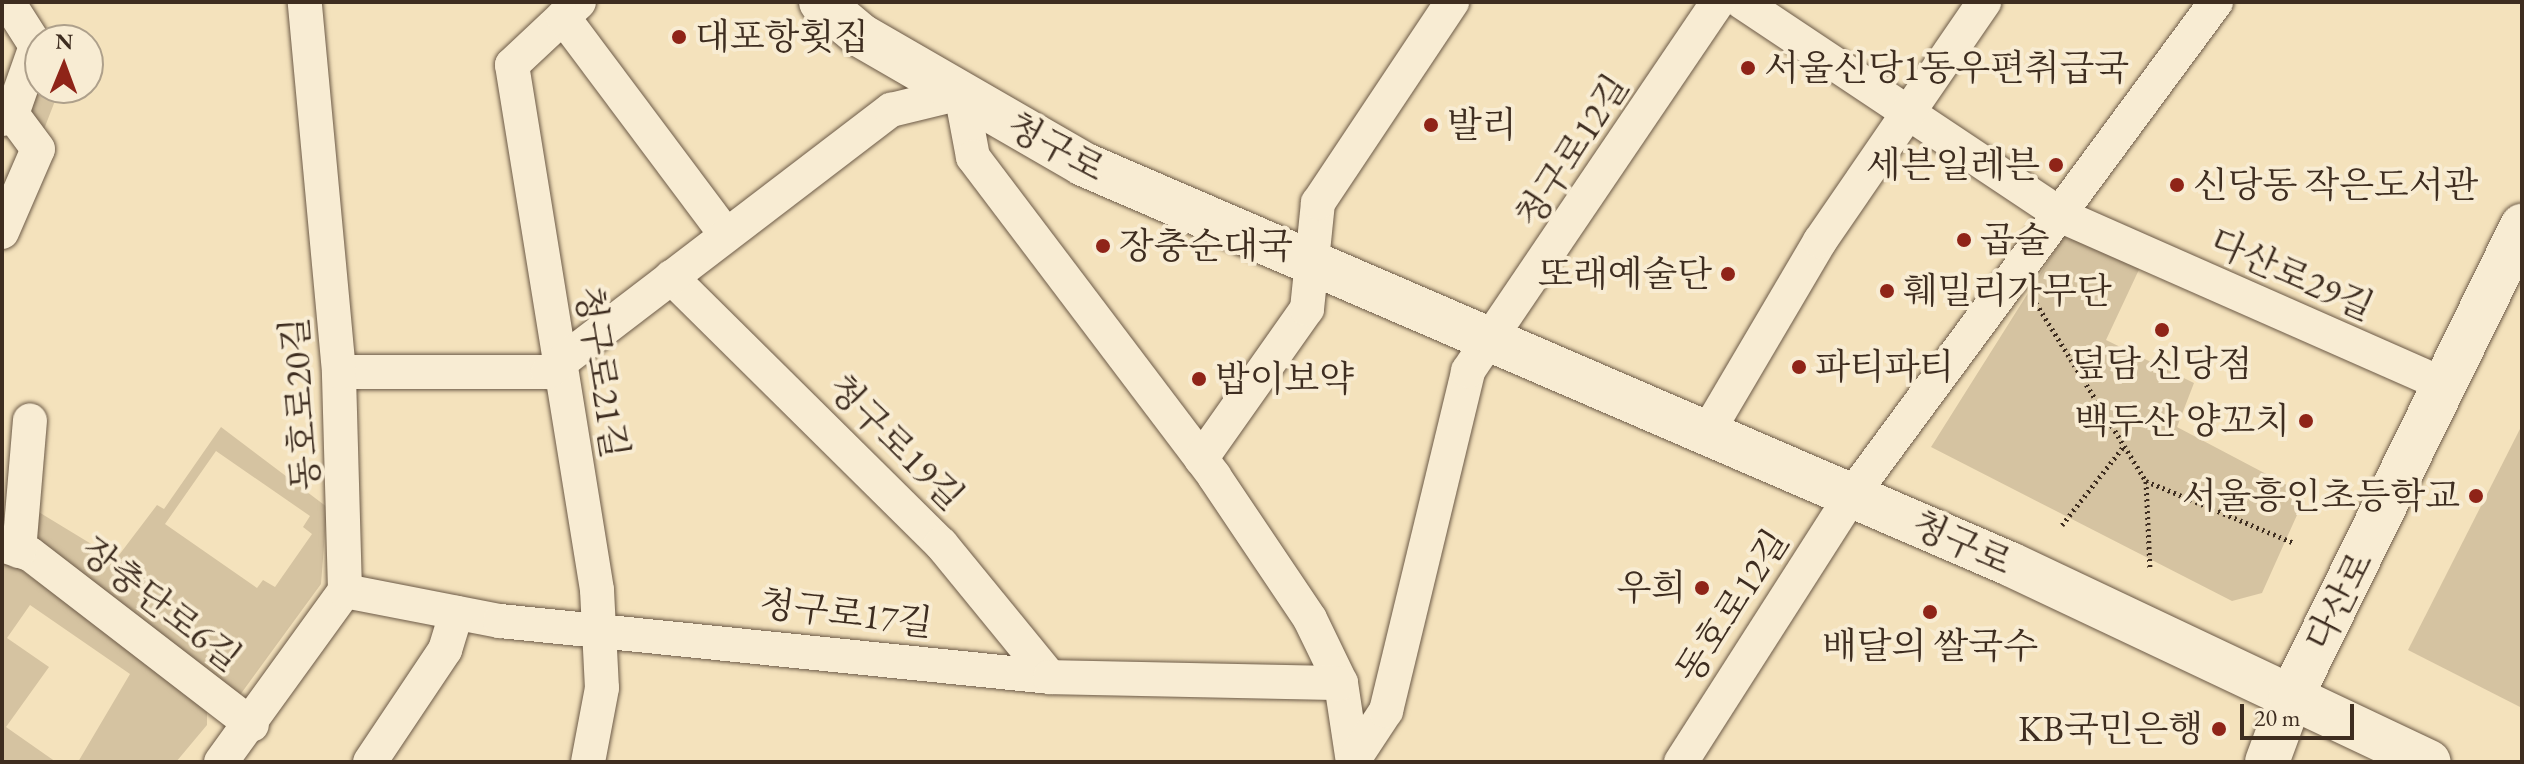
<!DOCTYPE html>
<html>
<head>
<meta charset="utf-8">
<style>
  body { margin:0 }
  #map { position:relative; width:2524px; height:764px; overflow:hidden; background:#f4e2bc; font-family:"EB Garamond","Noto Serif KR",serif }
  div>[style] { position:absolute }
  .green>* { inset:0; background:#d5c3a1 }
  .path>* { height:5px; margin-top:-2.5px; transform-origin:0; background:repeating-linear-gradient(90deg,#3e2d20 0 2px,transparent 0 6px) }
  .roads { filter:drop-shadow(0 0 2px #6c5a47) drop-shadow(0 0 2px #6c5a47) }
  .street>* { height:34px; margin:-17px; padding:0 17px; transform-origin:17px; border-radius:17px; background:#f8ecd3 }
  .secondary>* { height:44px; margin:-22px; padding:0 22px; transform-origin:22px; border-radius:22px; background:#f8ecd3 }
  .dots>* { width:22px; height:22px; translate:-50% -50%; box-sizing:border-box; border:4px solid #f8ecd3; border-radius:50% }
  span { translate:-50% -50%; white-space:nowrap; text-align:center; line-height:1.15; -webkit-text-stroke:8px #f8ecd3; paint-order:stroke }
  .poi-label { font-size:36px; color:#3e2d20 }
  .left { translate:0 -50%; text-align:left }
  .right { translate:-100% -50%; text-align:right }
  .street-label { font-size:36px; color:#3e2d20 }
  .frame { position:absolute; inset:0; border:4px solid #3e2d20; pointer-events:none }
  .north { position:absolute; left:24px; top:24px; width:80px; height:80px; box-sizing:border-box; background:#f8ecd3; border:2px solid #aea08b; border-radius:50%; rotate:1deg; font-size:22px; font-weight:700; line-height:32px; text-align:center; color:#3e2d20 }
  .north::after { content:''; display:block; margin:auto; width:28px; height:36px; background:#8f2418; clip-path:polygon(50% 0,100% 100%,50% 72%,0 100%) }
  .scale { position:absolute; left:2240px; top:704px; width:114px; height:36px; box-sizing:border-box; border:4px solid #3e2d20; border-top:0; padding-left:10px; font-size:24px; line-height:28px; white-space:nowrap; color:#3e2d20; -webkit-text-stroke:6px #f8ecd3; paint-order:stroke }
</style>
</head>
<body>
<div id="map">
  <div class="green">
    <i style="clip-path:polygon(40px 68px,40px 88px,60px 88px,39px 142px,22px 119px)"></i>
    <i style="clip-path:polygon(2069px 228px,2143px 261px,2106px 340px,2194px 383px,2177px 427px,2306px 495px,2262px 593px,2232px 601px,1931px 447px)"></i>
    <i style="clip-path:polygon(2522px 425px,2522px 708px,2408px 650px)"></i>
    <i style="clip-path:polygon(evenodd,221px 427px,327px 507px,321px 584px,240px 695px,33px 548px,37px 511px,116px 559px,157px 505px,164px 509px,221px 427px,216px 451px,310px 516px,303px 527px,312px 534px,275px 587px,263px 580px,257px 588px,165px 524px,216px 451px)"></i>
    <i style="clip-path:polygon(2px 556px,207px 705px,207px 725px,176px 762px,78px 762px,130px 674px,30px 605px,7px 638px,49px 667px,6px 727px,56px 762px,2px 762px)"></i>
  </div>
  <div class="path">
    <i style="left:2036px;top:303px;width:209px;rotate:58.3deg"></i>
    <i style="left:2146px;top:481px;width:89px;rotate:87.4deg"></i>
    <i style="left:2146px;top:481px;width:160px;rotate:22.7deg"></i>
    <i style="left:2062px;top:525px;width:100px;rotate:-51.9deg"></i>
  </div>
  <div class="roads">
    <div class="street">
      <i style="left:579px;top:2px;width:92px;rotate:136.8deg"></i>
      <i style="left:512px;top:65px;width:532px;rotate:80.8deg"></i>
      <i style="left:597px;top:590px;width:98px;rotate:87.1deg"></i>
      <i style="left:602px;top:688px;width:75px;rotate:100.7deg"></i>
      <i style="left:1742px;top:2px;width:387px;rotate:33.7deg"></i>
      <i style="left:2064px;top:217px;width:419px;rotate:23.8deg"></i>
      <i style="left:563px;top:17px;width:272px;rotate:53.2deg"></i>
      <i style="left:2px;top:119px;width:11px;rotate:-27deg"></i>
      <i style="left:12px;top:114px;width:72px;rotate:-70.6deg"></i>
      <i style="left:36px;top:46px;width:52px;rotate:-122.5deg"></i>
      <i style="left:2px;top:232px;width:90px;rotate:-66.6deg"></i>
      <i style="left:38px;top:149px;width:44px;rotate:-126.6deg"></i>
      <i style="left:671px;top:277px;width:380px;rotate:44.7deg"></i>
      <i style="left:941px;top:544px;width:172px;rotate:50.7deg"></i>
      <i style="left:339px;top:372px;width:209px"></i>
      <i style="left:548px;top:372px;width:432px;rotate:-37.4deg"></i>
      <i style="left:891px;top:110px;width:72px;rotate:-13.7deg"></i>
      <i style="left:961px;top:93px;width:65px;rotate:79.4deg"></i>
      <i style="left:973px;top:157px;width:400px;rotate:52.9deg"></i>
      <i style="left:1214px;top:476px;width:172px;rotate:56.1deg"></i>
      <i style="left:1310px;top:619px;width:71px;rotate:64.2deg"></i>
      <i style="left:1341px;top:683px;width:80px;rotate:81.4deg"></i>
      <i style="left:1707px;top:433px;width:223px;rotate:-59.5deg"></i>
      <i style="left:1820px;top:241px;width:290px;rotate:-55.5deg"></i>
      <i style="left:1201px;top:459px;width:184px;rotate:-54.8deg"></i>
      <i style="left:1307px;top:309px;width:107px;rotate:-84.1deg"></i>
      <i style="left:1318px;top:203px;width:242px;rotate:-56.3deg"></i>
      <i style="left:2px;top:545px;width:29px;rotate:18deg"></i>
      <i style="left:30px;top:554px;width:280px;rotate:37.6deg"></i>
      <i style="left:19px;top:551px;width:131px;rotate:-85.2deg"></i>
      <i style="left:345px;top:591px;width:158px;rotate:11deg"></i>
      <i style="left:500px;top:621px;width:553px;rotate:5.81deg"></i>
      <i style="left:1050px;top:677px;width:291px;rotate:1.2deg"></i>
      <i style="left:1353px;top:761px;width:60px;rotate:-56.6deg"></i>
      <i style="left:1386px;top:711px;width:350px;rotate:-76.4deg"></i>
      <i style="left:1468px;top:371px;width:446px;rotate:-55.9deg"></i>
      <i style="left:221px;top:762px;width:211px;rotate:-54.1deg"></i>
      <i style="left:345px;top:591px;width:219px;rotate:-91.6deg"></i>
      <i style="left:339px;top:372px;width:372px;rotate:-95.3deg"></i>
      <i style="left:370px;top:762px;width:135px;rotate:-56.2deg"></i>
      <i style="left:445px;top:650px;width:39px;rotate:-73deg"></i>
      <i style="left:1681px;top:762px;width:317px;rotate:-57.4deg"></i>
      <i style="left:1852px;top:495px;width:613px;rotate:-53.56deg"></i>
    </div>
    <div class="secondary">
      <i style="left:821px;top:2px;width:51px;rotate:40.2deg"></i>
      <i style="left:860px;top:35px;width:258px;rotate:30deg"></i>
      <i style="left:1083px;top:164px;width:1010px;rotate:23.34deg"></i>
      <i style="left:2010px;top:564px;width:463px;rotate:25.3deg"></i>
      <i style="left:2267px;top:762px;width:69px;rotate:-69.7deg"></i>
      <i style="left:2291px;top:697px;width:525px;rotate:-63.87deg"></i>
    </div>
  </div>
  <div class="dots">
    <i style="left:679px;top:37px;background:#8f2418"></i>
    <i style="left:1748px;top:68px;background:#8f2418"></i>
    <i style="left:1431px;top:125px;background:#8f2418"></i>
    <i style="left:2056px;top:165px;background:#8f2418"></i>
    <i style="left:2177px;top:185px;background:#8f2418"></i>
    <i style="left:1964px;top:240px;background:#8f2418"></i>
    <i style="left:1103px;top:246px;background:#8f2418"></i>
    <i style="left:1728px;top:274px;background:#8f2418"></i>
    <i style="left:1887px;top:291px;background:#8f2418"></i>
    <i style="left:2162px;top:330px;background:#8f2418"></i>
    <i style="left:1799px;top:367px;background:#8f2418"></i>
    <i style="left:1199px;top:379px;background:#8f2418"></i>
    <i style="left:2306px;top:421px;background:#8f2418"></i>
    <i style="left:2476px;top:496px;background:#8f2418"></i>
    <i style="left:1702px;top:588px;background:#8f2418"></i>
    <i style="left:1930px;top:612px;background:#8f2418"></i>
    <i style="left:2219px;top:729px;background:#8f2418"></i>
  </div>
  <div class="poi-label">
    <span class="left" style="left:695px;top:37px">대포항횟집</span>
    <span class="left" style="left:1764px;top:68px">서울신당1동우편취급국</span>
    <span class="left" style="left:1447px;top:125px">발리</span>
    <span class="right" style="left:2040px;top:165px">세븐일레븐</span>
    <span class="left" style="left:2193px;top:185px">신당동 작은도서관</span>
    <span class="left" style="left:1980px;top:240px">곱술</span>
    <span class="left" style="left:1119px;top:246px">장충순대국</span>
    <span class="right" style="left:1712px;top:274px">또래예술단</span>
    <span class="left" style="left:1903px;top:291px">훼밀리가무단</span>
    <span style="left:2162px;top:364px">덮담 신당점</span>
    <span class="left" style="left:1815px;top:367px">파티파티</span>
    <span class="left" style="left:1215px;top:379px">밥이보약</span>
    <span class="right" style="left:2290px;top:421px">백두산 양꼬치</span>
    <span class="right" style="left:2460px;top:496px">서울흥인초등학교</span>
    <span class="right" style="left:1686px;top:588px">우희</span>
    <span style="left:1930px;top:646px">배달의 쌀국수</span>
    <span class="right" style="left:2203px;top:729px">KB국민은행</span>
  </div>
  <div class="street-label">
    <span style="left:1056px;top:147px;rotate:28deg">청구로</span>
    <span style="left:1572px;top:151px;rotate:-57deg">청구로12길</span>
    <span style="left:2292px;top:274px;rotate:24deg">다산로29길</span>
    <span style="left:602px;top:372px;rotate:81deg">청구로21길</span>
    <span style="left:300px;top:404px;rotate:-94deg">동호로20길</span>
    <span style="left:896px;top:442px;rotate:45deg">청구로19길</span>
    <span style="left:1962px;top:543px;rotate:24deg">청구로</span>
    <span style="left:2339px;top:601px;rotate:-63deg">다산로</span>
    <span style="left:161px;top:604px;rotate:38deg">장충단로6길</span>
    <span style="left:1732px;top:606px;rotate:-57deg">동호로12길</span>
    <span style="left:846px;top:613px;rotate:7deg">청구로17길</span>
  </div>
  <div class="frame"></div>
  <div class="north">N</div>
  <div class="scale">20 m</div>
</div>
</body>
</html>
